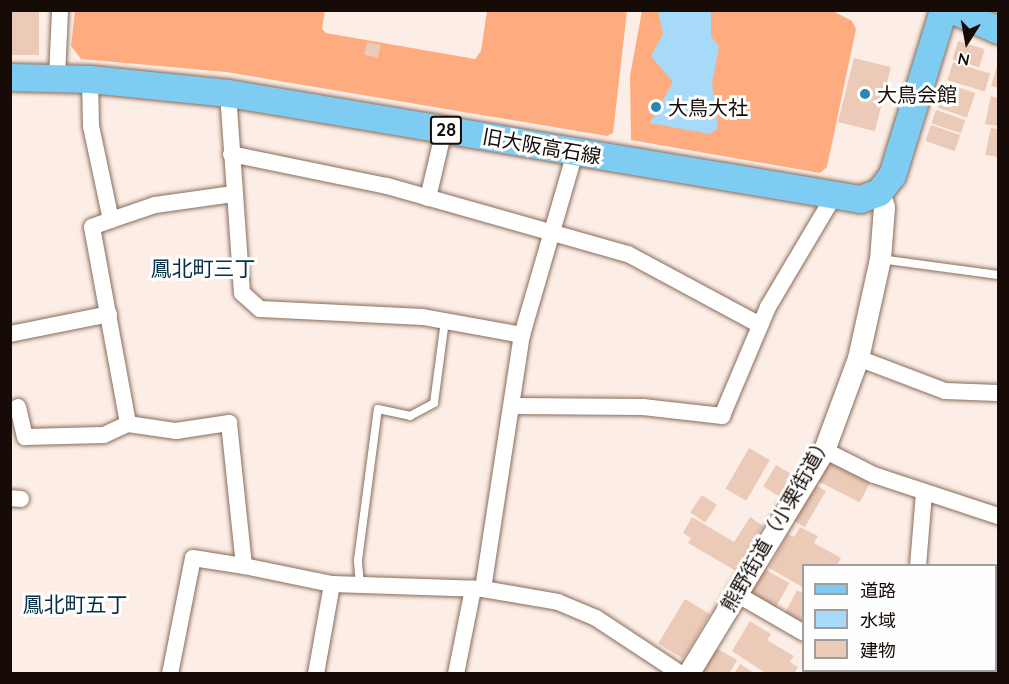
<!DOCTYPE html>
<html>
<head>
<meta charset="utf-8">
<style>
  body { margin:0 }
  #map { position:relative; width:1009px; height:684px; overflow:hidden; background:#fceee6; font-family:Quicksand,"Noto Sans JP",sans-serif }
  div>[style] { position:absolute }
  .forest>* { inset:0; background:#feac7f }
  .water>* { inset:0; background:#a7daf9 }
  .building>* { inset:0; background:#ebcab8; transform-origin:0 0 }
  .roads { filter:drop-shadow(0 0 2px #896b5b) drop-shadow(0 0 2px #896b5b) }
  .service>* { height:8px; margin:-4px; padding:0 4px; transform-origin:4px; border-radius:4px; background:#fff }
  .minor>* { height:16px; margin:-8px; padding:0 8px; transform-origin:8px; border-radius:8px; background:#fff }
  .tertiary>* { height:21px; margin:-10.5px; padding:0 10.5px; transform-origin:10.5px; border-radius:10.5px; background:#fff }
  .primary>* { height:27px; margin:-13.5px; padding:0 13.5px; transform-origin:13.5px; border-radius:13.5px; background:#7eccf1 }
  .dots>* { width:16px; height:16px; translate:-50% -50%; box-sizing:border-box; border:3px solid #fefefe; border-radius:50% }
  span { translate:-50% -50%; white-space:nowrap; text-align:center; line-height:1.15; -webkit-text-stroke:6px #fefefe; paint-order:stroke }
  .shield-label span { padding:2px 4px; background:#fefefe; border:2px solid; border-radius:4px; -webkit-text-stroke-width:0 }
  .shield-label { font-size:18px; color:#160b06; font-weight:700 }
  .poi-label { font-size:20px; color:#160b06 }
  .left { translate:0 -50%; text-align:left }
  .street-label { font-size:20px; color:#160b06 }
  .neighbourhood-label { font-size:21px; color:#022f44 }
  .frame { position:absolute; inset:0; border:12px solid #160b06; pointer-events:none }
  .legend { position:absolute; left:802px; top:564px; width:195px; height:108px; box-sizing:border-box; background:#fefefe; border:2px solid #a19d9b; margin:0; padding:8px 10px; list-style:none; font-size:18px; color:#160b06 }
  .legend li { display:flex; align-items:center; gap:12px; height:30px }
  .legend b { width:30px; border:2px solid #a19d9b }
  .north { position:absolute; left:937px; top:12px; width:60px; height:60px; -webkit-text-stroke:4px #fefefe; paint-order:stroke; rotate:191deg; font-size:16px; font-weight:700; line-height:24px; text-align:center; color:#160b06 }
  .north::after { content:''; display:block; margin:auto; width:21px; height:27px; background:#160b06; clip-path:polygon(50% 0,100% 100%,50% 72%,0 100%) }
</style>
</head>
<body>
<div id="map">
  <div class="forest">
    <i style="clip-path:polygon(325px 10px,322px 29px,326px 33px,475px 59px,481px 51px,487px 11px,627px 11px,613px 133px,607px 136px,226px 72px,81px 59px,71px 46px,75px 11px)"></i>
    <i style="clip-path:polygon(642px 11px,833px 11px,852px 21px,856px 29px,827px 167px,820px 173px,631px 140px,630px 76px)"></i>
  </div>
  <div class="water">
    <i style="clip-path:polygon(658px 11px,711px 12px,711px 36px,719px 47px,712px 84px,718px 128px,710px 134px,650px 123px,673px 82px,651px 56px,663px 34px)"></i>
  </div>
  <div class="building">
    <i style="left:10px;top:10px;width:29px;height:45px"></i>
    <i style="left:958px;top:41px;width:28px;height:19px;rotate:17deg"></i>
    <i style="left:367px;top:42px;width:14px;height:13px;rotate:12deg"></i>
    <i style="left:854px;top:58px;width:38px;height:66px;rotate:14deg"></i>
    <i style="left:953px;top:62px;width:39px;height:19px;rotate:17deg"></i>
    <i style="clip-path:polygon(998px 63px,998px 88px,991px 86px)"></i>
    <i style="left:946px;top:83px;width:31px;height:26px;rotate:19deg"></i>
    <i style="clip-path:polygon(991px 96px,998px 98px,998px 126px,985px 124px)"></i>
    <i style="left:936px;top:110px;width:31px;height:14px;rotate:19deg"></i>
    <i style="left:931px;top:125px;width:31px;height:17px;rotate:19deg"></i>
    <i style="clip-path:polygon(991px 128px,998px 129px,998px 157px,985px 155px)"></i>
    <i style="left:749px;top:448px;width:24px;height:47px;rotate:30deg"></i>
    <i style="left:827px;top:461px;width:48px;height:22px;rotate:27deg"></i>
    <i style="left:776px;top:465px;width:21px;height:25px;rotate:31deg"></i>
    <i style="left:812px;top:483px;width:16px;height:42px;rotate:30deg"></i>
    <i style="left:702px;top:495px;width:18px;height:21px;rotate:34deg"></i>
    <i style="clip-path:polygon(692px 517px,734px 542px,750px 517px,763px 526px,736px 571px,688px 543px,691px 538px,683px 533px)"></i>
    <i style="clip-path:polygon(800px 527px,818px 536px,814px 543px,841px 558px,837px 566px,804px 566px,804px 588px,769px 568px,788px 534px,794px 537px)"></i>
    <i style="left:764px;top:569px;width:29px;height:30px;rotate:29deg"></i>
    <i style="clip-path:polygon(797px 590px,804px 594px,804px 628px,783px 617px)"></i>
    <i style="left:685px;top:599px;width:29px;height:52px;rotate:31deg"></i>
    <i style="clip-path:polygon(750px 621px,771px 634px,767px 640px,794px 656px,790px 662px,798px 667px,794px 674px,767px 674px,732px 651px)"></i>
    <i style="clip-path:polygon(716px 648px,737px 660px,729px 674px,701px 674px)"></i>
    <i style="clip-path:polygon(740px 664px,756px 674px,734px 674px)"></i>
  </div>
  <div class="roads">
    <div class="service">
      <i style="left:880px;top:259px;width:119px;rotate:7.7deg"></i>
      <i style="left:360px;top:585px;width:25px;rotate:-95deg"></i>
      <i style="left:358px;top:560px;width:152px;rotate:-82.5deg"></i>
      <i style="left:378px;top:409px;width:33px;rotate:12deg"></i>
      <i style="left:410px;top:416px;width:27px;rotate:-28deg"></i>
      <i style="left:434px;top:403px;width:83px;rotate:-82.4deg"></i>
    </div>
    <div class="minor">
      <i style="left:57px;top:77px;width:67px;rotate:-87.4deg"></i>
      <i style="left:90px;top:79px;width:47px;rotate:88.8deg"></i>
      <i style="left:91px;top:126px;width:96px;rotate:78deg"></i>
      <i style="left:111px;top:220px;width:20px;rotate:160deg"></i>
      <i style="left:92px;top:227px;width:200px;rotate:79.6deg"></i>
      <i style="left:128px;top:424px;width:49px;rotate:8.3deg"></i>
      <i style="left:176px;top:431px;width:54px;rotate:-8.6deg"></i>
      <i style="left:229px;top:423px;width:144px;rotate:84deg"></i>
      <i style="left:244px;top:566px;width:90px;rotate:11.6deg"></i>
      <i style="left:332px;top:584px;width:151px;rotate:1.9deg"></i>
      <i style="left:483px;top:589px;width:76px;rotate:9.8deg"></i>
      <i style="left:558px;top:602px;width:41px;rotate:22.8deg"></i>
      <i style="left:596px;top:618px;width:102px;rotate:33.4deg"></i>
      <i style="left:228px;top:93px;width:200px;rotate:86deg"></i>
      <i style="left:242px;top:293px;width:24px;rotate:42deg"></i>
      <i style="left:260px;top:309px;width:163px;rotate:2.8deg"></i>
      <i style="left:423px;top:317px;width:101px;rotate:10.3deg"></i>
      <i style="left:231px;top:154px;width:159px;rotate:11.6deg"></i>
      <i style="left:387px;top:186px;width:250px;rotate:15.8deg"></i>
      <i style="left:628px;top:254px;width:150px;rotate:28.3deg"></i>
      <i style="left:428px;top:198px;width:70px;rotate:-76.8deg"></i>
      <i style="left:111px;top:220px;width:46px;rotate:-18.8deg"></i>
      <i style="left:155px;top:205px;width:79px;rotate:-8deg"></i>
      <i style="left:10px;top:334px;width:101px;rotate:-11.4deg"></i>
      <i style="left:858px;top:358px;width:93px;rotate:20.8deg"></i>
      <i style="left:945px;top:391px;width:53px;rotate:2.2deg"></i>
      <i style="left:513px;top:406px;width:130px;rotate:0.4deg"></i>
      <i style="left:643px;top:407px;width:80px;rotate:6.5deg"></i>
      <i style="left:722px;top:416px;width:118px;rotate:-67.1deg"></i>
      <i style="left:768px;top:307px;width:129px;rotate:-59.3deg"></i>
      <i style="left:18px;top:407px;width:31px;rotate:77deg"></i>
      <i style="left:25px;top:437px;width:79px;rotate:-1.5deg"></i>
      <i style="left:104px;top:435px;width:26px;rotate:-25deg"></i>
      <i style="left:824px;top:450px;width:56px;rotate:26.6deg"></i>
      <i style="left:874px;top:475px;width:131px;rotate:18.3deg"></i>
      <i style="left:10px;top:498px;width:11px;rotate:5deg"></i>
      <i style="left:918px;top:566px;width:73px;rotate:-85.3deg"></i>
      <i style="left:483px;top:589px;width:257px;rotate:-81.3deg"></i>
      <i style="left:522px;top:335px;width:191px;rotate:-73.8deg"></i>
      <i style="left:735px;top:593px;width:80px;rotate:30.1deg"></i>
      <i style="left:996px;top:598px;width:2px"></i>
      <i style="left:996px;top:663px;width:2px;rotate:27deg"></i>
      <i style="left:170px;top:674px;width:118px;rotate:-78.8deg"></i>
      <i style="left:193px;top:558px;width:52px;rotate:8.9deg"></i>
      <i style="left:316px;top:674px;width:91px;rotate:-79.9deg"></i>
      <i style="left:456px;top:674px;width:87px;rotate:-78.7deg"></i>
      <i style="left:898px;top:674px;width:4px;rotate:-76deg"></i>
    </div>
    <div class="tertiary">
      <i style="left:688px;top:674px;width:262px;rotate:-58.7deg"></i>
      <i style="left:824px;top:450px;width:98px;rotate:-69.7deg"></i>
      <i style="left:858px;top:358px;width:101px;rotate:-77.5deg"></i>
      <i style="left:880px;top:259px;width:52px;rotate:-85.6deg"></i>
      <i style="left:884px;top:207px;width:16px;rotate:-108deg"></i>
    </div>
    <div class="primary">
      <i style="left:953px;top:10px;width:49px;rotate:24deg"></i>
      <i style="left:10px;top:77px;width:80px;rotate:1.4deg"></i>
      <i style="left:90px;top:79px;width:139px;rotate:5.8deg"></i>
      <i style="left:228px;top:93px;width:641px;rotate:9.52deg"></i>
      <i style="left:860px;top:199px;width:20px;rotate:-20deg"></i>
      <i style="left:879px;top:192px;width:21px;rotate:-53deg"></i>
      <i style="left:892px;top:175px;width:173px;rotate:-72.8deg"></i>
    </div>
  </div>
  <div class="dots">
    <i style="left:865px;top:94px;background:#2c85b3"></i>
    <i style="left:656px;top:107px;background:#2c85b3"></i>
  </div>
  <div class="shield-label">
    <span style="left:446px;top:130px">28</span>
  </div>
  <div class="poi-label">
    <span class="left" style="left:877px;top:94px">大鳥会館</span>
    <span class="left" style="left:668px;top:107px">大鳥大社</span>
  </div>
  <div class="street-label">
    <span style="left:542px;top:146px;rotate:10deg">旧大阪高石線</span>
    <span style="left:776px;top:523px;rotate:-60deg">熊野街道（小栗街道）</span>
  </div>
  <div class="neighbourhood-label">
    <span style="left:203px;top:268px">鳳北町三丁</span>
    <span style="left:75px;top:604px">鳳北町五丁</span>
  </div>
  <div class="frame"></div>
  <ul class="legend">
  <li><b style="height:8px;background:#7eccf1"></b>道路</li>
  <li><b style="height:16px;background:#a7daf9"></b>水域</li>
  <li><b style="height:16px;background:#ebcab8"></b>建物</li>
  </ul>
  <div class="north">N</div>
</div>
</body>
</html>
